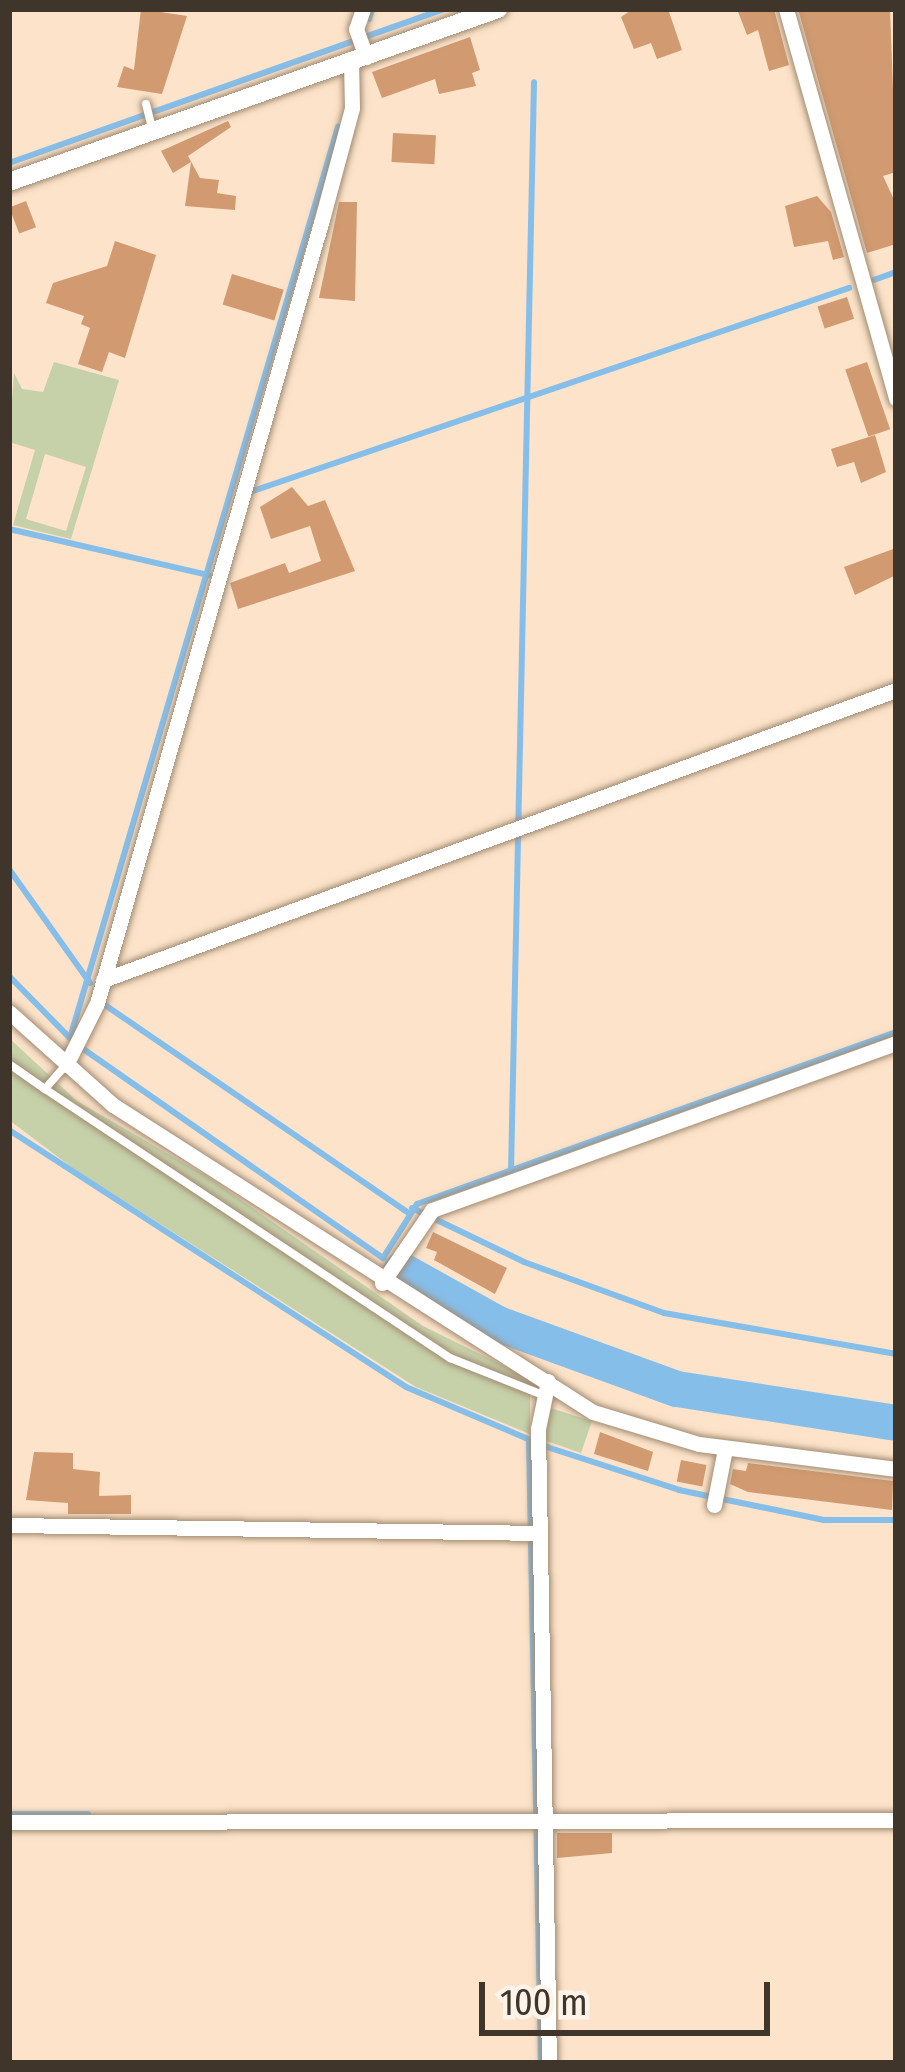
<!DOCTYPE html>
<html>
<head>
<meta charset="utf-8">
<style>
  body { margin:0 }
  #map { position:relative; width:905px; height:2072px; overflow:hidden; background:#fce3c9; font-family:"Fira Sans Condensed",sans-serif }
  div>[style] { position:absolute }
  .green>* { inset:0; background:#c6d1a9 }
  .stream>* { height:6px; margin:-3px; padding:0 3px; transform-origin:3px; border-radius:3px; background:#86beea }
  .river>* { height:36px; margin:-18px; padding:0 18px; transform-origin:18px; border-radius:18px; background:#86beea }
  .building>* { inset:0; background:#d19a70; transform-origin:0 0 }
  .roads { filter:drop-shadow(0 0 3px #a18b72) drop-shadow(0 0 3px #a18b72) }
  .service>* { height:8px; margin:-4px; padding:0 4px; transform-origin:4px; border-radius:4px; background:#fff }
  .minor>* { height:15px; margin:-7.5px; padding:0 7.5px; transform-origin:7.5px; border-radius:7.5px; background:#fff }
  .tertiary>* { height:18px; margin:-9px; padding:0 9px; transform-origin:9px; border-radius:9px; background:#fff }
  span { translate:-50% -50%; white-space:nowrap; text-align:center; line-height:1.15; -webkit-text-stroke:12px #fdf3e8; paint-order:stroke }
  .frame { position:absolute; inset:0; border:12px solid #3f352b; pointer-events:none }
  .scale { position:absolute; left:479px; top:1982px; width:291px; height:54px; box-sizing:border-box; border:6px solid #3f352b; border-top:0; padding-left:15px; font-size:36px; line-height:42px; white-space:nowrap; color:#3f352b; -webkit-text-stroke:9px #fdf3e8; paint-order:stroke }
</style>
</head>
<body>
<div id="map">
  <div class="green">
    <i style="clip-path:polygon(evenodd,54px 362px,119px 380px,71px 539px,13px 525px,35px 450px,9px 442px,14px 373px,22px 389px,43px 392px,54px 362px,45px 454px,86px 467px,66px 531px,26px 519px,45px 454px)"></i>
    <i style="clip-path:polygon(9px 1038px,77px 1101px,208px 1177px,423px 1326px,530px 1379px,530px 1434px,416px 1387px,74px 1169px,9px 1120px)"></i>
    <i style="clip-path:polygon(547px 1407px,592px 1421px,581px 1453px,544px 1440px)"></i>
  </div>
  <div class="stream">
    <i style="left:369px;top:19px;width:10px;rotate:-73deg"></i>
    <i style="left:9px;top:163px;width:461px;rotate:-19.5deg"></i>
    <i style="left:874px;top:280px;width:23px;rotate:-20deg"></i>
    <i style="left:250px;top:492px;width:633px;rotate:-18.81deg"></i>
    <i style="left:9px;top:529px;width:205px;rotate:13deg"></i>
    <i style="left:9px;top:869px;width:140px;rotate:54.6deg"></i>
    <i style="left:9px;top:976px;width:86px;rotate:45.5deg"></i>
    <i style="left:105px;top:1005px;width:368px;rotate:34.4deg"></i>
    <i style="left:70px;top:1038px;width:950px;rotate:-73.61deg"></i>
    <i style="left:79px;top:1046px;width:371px;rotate:34.9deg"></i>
    <i style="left:9px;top:1130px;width:473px;rotate:32.9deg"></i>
    <i style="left:406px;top:1387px;width:153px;rotate:23.1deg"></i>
    <i style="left:547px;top:1447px;width:139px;rotate:18deg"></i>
    <i style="left:679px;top:1490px;width:148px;rotate:11.7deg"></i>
    <i style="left:824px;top:1520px;width:72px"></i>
    <i style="left:511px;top:1171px;width:1089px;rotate:-88.79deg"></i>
    <i style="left:412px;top:1208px;width:124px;rotate:25.7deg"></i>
    <i style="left:524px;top:1262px;width:149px;rotate:20deg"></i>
    <i style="left:664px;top:1313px;width:236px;rotate:10deg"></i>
    <i style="left:383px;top:1258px;width:64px;rotate:-57.8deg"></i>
    <i style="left:417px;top:1204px;width:509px;rotate:-19.75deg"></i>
    <i style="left:529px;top:1440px;width:623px;rotate:88.9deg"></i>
    <i style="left:9px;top:1814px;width:79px"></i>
  </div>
  <div class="river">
    <i style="left:401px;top:1270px;width:111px;rotate:29.1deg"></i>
    <i style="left:498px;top:1324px;width:190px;rotate:20deg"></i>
    <i style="left:677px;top:1389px;width:222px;rotate:8.8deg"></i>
  </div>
  <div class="building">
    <i style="clip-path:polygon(141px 9px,187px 16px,162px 94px,117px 87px,124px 66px,134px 70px)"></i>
    <i style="clip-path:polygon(633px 9px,668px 9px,682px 50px,657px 59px,651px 43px,634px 49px,621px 17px)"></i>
    <i style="clip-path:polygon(737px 9px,774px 9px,789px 65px,769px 71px,758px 30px,747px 35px)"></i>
    <i style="clip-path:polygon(798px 9px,890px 9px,896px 172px,883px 176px,896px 204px,896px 244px,867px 253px)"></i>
    <i style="clip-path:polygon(470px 37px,480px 70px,472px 73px,476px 86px,439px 94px,435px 79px,382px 98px,372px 72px)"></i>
    <i style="clip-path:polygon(228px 121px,231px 127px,188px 156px,200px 178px,219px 180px,217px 193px,236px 196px,235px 210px,185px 206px,191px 162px,173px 173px,161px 151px)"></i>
    <i style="left:393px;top:133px;width:43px;height:29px;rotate:3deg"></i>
    <i style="clip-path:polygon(817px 196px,831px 212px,844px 257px,833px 260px,828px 241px,794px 247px,785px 206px)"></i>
    <i style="left:26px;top:201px;width:28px;height:18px;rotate:69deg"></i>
    <i style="clip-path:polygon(339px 202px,357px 202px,355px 301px,319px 298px)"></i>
    <i style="clip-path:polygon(115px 241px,156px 255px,125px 358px,109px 352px,102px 372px,78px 364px,90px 328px,81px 324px,84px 316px,46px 303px,53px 283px,107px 266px)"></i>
    <i style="left:232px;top:274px;width:54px;height:32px;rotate:17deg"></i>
    <i style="left:847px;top:297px;width:23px;height:31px;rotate:72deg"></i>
    <i style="left:867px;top:362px;width:71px;height:23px;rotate:71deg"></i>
    <i style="clip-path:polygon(875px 435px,886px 472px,861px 483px,854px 462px,837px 467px,831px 449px)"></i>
    <i style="clip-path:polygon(292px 487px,308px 506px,325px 500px,355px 571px,238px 609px,230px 583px,285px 563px,289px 573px,321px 561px,310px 526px,271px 539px,260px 507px)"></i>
    <i style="clip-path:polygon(896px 548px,896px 575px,855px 595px,844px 567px)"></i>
    <i style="clip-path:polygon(433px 1232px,507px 1268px,495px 1294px,434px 1260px,437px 1252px,426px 1248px)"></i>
    <i style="clip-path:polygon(600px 1432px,653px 1452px,648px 1471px,594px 1454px)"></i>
    <i style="clip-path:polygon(34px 1452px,73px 1453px,73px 1469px,100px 1472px,99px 1496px,131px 1495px,131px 1514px,68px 1514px,68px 1503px,26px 1500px)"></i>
    <i style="left:681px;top:1460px;width:26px;height:22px;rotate:11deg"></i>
    <i style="clip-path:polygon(748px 1463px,893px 1481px,892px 1510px,748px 1492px,730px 1484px,733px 1469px,746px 1471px)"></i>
    <i style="clip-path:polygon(557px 1833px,612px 1833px,612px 1853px,557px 1858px)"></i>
  </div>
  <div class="roads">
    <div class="service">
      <i style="left:146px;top:104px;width:29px;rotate:76deg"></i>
      <i style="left:9px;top:1064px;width:44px;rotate:34.8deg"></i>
      <i style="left:45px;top:1089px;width:32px;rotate:-49deg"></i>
      <i style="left:45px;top:1089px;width:486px;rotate:33.6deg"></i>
      <i style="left:450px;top:1358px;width:100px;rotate:21.7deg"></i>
    </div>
    <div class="minor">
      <i style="left:363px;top:9px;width:21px;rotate:109deg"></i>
      <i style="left:356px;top:29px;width:30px;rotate:70deg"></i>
      <i style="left:786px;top:9px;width:405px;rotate:74.2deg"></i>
      <i style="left:103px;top:980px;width:844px;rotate:-20.09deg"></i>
      <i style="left:9px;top:1012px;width:140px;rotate:41.8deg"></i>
      <i style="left:113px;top:1105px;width:570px;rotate:32.6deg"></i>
      <i style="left:593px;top:1412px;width:111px;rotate:16.8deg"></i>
      <i style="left:699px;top:1444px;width:199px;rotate:7.2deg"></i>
      <i style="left:66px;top:1065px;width:69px;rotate:-63.4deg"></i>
      <i style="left:97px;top:1003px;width:812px;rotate:-73.98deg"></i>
      <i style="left:321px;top:223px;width:119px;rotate:-74.9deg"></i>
      <i style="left:352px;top:108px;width:46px;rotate:-91.2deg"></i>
      <i style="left:382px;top:1283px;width:88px;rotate:-55.6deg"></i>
      <i style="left:432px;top:1210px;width:493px;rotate:-19.8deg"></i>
      <i style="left:548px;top:1381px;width:49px;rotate:101.8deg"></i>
      <i style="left:538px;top:1429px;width:634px;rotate:89.01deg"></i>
      <i style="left:714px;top:1505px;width:57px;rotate:-78.9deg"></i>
      <i style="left:9px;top:1525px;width:530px;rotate:0.86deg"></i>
      <i style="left:9px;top:1822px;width:887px;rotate:-0.13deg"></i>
    </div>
    <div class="tertiary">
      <i style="left:9px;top:182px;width:519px;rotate:-19.48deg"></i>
    </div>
  </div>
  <div class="frame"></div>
  <div class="scale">100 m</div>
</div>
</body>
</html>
